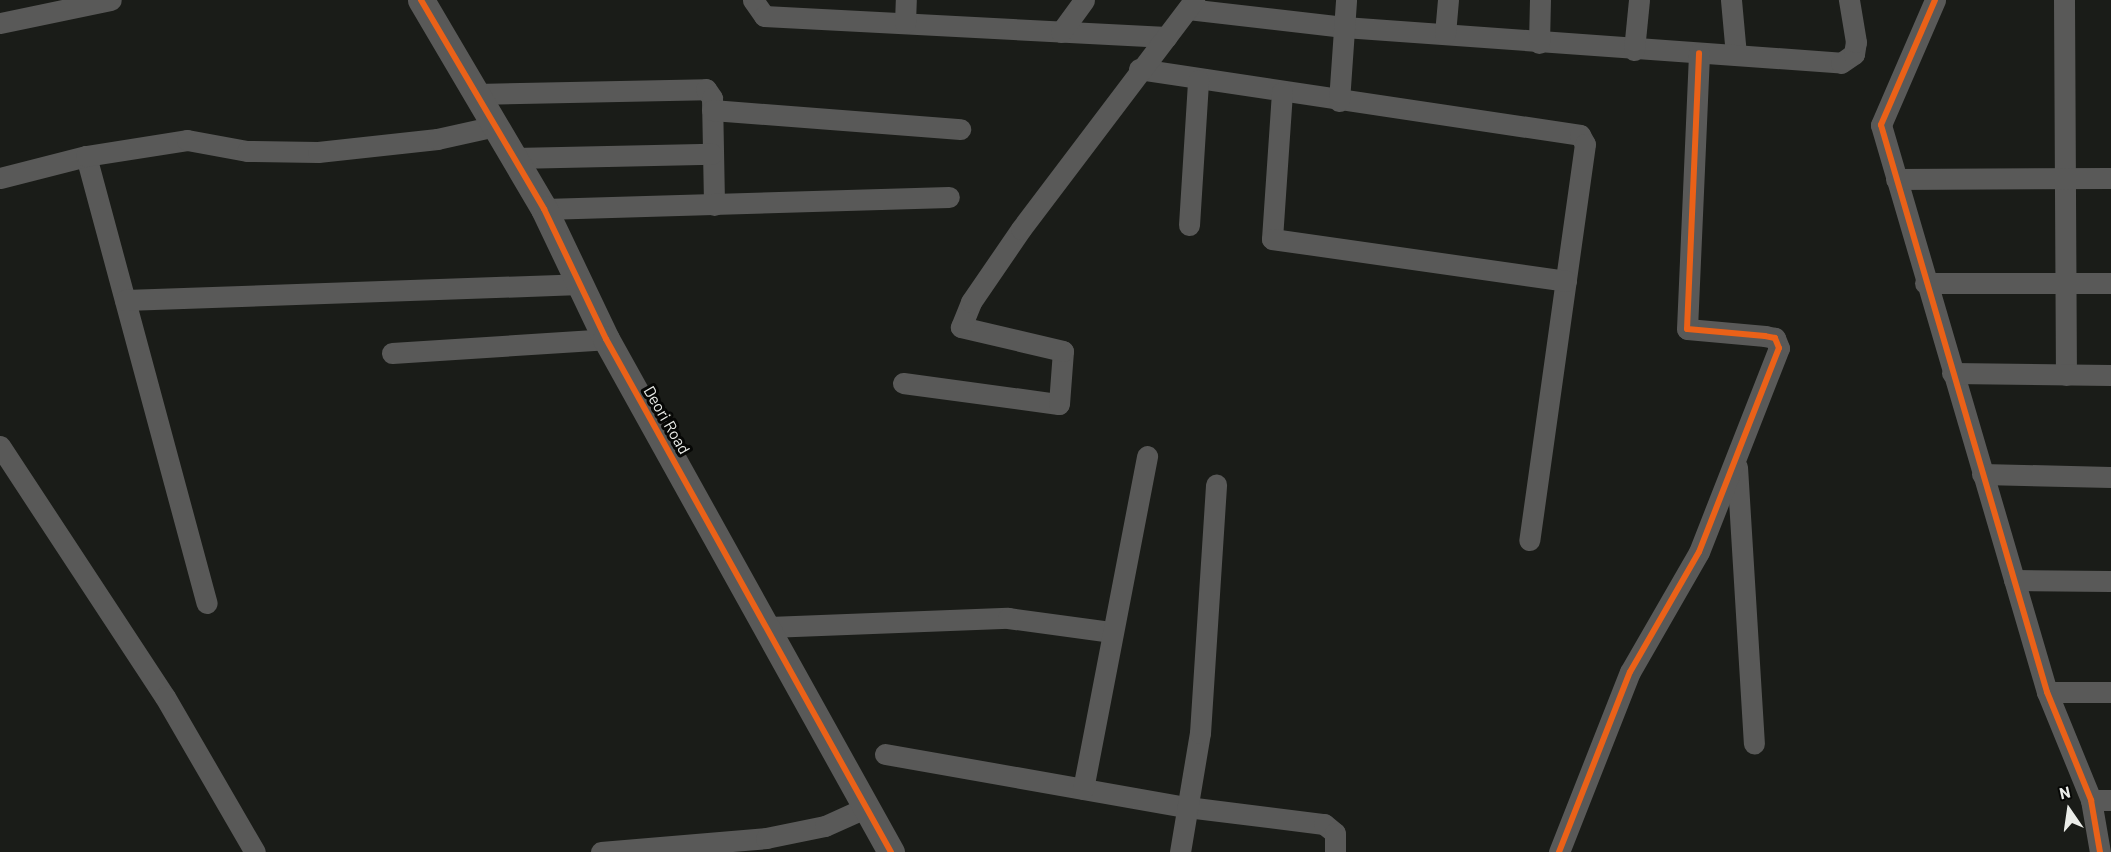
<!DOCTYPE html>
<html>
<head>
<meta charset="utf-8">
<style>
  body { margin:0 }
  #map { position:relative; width:2111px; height:852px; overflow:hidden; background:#1a1c18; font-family:Barlow,sans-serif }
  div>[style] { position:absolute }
  .minor>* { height:21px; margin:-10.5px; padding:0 10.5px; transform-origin:10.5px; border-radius:10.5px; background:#595958 }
  .tertiary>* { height:27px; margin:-13.5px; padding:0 13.5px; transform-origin:13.5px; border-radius:13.5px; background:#595958 }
  .cycleway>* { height:6px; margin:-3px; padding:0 3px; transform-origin:3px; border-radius:3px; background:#ea6118 }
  span { translate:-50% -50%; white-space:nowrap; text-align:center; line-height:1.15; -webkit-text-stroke:6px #060705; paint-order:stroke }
  .street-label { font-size:16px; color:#ebede9 }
  .north { position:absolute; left:2039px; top:780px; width:60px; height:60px; -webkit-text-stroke:4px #060705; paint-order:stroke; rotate:347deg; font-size:16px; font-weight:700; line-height:24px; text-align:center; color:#ebede9 }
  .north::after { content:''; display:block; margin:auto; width:21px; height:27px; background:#ebede9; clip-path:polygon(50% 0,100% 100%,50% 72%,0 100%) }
</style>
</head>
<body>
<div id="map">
  <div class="minor">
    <i style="left:753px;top:0;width:19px;rotate:55deg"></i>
    <i style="left:764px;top:16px;width:403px;rotate:3deg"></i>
    <i style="left:1731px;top:0;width:55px;rotate:84.8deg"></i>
    <i style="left:1935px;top:0;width:136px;rotate:113.4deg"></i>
    <i style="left:1881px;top:125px;width:591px;rotate:73.68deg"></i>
    <i style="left:2047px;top:692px;width:117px;rotate:67.8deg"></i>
    <i style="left:2091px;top:800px;width:53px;rotate:80.2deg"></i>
    <i style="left:2064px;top:0;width:375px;rotate:89.7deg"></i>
    <i style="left:1188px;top:9px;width:157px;rotate:6.6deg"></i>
    <i style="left:1344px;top:27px;width:498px;rotate:4.1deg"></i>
    <i style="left:1841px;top:63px;width:16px;rotate:-35deg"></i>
    <i style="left:1854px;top:54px;width:12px;rotate:-81deg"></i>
    <i style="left:1856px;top:42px;width:43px;rotate:-99.5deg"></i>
    <i style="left:0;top:23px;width:113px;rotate:-11.7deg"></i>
    <i style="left:905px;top:23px;width:23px;rotate:-88deg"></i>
    <i style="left:1061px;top:32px;width:39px;rotate:-54deg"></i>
    <i style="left:1445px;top:34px;width:34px;rotate:-85deg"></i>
    <i style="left:1539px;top:43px;width:43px;rotate:-88.7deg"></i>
    <i style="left:1634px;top:50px;width:50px;rotate:-84.3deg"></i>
    <i style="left:1139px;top:69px;width:446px;rotate:8.5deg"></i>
    <i style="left:1580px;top:135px;width:10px;rotate:61deg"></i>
    <i style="left:1585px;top:144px;width:400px;rotate:98deg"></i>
    <i style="left:1282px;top:92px;width:147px;rotate:93.9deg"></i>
    <i style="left:1272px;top:239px;width:297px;rotate:8.1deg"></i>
    <i style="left:476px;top:94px;width:230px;rotate:-1.2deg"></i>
    <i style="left:706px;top:89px;width:11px;rotate:56deg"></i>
    <i style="left:712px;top:98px;width:107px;rotate:88.9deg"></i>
    <i style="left:1339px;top:101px;width:101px;rotate:-86deg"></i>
    <i style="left:712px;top:110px;width:249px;rotate:4.4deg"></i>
    <i style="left:86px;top:156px;width:463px;rotate:74.9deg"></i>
    <i style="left:514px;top:158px;width:198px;rotate:-1.2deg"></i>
    <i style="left:0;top:178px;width:89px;rotate:-14.3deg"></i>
    <i style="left:86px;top:156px;width:102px;rotate:-9deg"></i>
    <i style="left:187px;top:140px;width:61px;rotate:10.4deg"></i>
    <i style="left:247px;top:151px;width:71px;rotate:0.8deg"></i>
    <i style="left:318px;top:152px;width:120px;rotate:-6.2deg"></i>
    <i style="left:437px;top:139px;width:60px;rotate:-12.4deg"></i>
    <i style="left:1896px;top:179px;width:215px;rotate:-0.3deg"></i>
    <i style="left:544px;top:209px;width:405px;rotate:-1.7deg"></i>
    <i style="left:1189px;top:225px;width:145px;rotate:-86.4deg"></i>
    <i style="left:1925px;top:283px;width:186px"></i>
    <i style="left:125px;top:300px;width:455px;rotate:-2deg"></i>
    <i style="left:392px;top:353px;width:214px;rotate:-3.7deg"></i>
    <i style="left:1952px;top:373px;width:159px;rotate:0.7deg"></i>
    <i style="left:903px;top:383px;width:157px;rotate:7.7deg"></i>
    <i style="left:1059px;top:404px;width:53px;rotate:-85.7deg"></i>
    <i style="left:1063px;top:351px;width:105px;rotate:-166.8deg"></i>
    <i style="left:961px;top:327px;width:27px;rotate:-68deg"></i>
    <i style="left:971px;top:302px;width:88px;rotate:-55.6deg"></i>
    <i style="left:1021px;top:229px;width:287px;rotate:-52.9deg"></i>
    <i style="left:0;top:446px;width:300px;rotate:56.7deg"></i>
    <i style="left:165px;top:697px;width:179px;rotate:59.9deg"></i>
    <i style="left:1737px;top:467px;width:277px;rotate:86.5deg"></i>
    <i style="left:1982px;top:474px;width:129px;rotate:1.3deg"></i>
    <i style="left:2014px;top:580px;width:97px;rotate:0.6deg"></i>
    <i style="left:769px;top:627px;width:239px;rotate:-2.2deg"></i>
    <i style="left:1008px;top:618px;width:105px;rotate:7.7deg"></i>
    <i style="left:2047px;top:692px;width:64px"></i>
    <i style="left:885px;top:754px;width:307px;rotate:10deg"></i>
    <i style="left:1187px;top:807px;width:138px;rotate:7.1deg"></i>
    <i style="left:1324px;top:824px;width:14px;rotate:39deg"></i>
    <i style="left:1335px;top:833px;width:19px;rotate:90deg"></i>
    <i style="left:1083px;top:789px;width:339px;rotate:-79.1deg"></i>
    <i style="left:2091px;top:800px;width:20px"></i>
    <i style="left:601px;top:852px;width:166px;rotate:-4.8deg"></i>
    <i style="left:766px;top:838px;width:60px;rotate:-11.5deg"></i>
    <i style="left:825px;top:826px;width:46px;rotate:-24.3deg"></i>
    <i style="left:1180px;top:852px;width:121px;rotate:-80.5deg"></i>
    <i style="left:1200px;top:733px;width:249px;rotate:-86.3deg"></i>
    <i style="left:1559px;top:852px;width:193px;rotate:-68.5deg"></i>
    <i style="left:1630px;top:672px;width:138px;rotate:-60.1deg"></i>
    <i style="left:1699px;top:552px;width:219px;rotate:-68.6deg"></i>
    <i style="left:1779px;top:348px;width:11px;rotate:-112deg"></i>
    <i style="left:1775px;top:338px;width:10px;rotate:-169deg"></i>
    <i style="left:1765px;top:336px;width:78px;rotate:-174.9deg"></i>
    <i style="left:1687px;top:329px;width:276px;rotate:-87.5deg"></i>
  </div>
  <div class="tertiary">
    <i style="left:421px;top:0;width:243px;rotate:59.5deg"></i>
    <i style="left:544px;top:209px;width:144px;rotate:64.5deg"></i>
    <i style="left:606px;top:339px;width:587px;rotate:60.95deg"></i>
  </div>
  <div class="cycleway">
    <i style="left:421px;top:0;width:243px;rotate:59.5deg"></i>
    <i style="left:544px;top:209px;width:144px;rotate:64.5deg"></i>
    <i style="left:606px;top:339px;width:587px;rotate:60.95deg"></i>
    <i style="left:1935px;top:0;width:136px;rotate:113.4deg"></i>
    <i style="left:1881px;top:125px;width:591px;rotate:73.68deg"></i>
    <i style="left:2047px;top:692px;width:117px;rotate:67.8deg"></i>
    <i style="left:2091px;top:800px;width:53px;rotate:80.2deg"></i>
    <i style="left:1559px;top:852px;width:193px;rotate:-68.5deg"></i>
    <i style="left:1630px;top:672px;width:138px;rotate:-60.1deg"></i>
    <i style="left:1699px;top:552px;width:219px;rotate:-68.6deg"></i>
    <i style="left:1779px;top:348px;width:11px;rotate:-112deg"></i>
    <i style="left:1775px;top:338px;width:10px;rotate:-169deg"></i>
    <i style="left:1765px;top:336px;width:78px;rotate:-174.9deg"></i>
    <i style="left:1687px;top:329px;width:276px;rotate:-87.5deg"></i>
  </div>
  <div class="street-label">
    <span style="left:667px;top:420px;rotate:60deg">Deori Road</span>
  </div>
  <div class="north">N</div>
</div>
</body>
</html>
